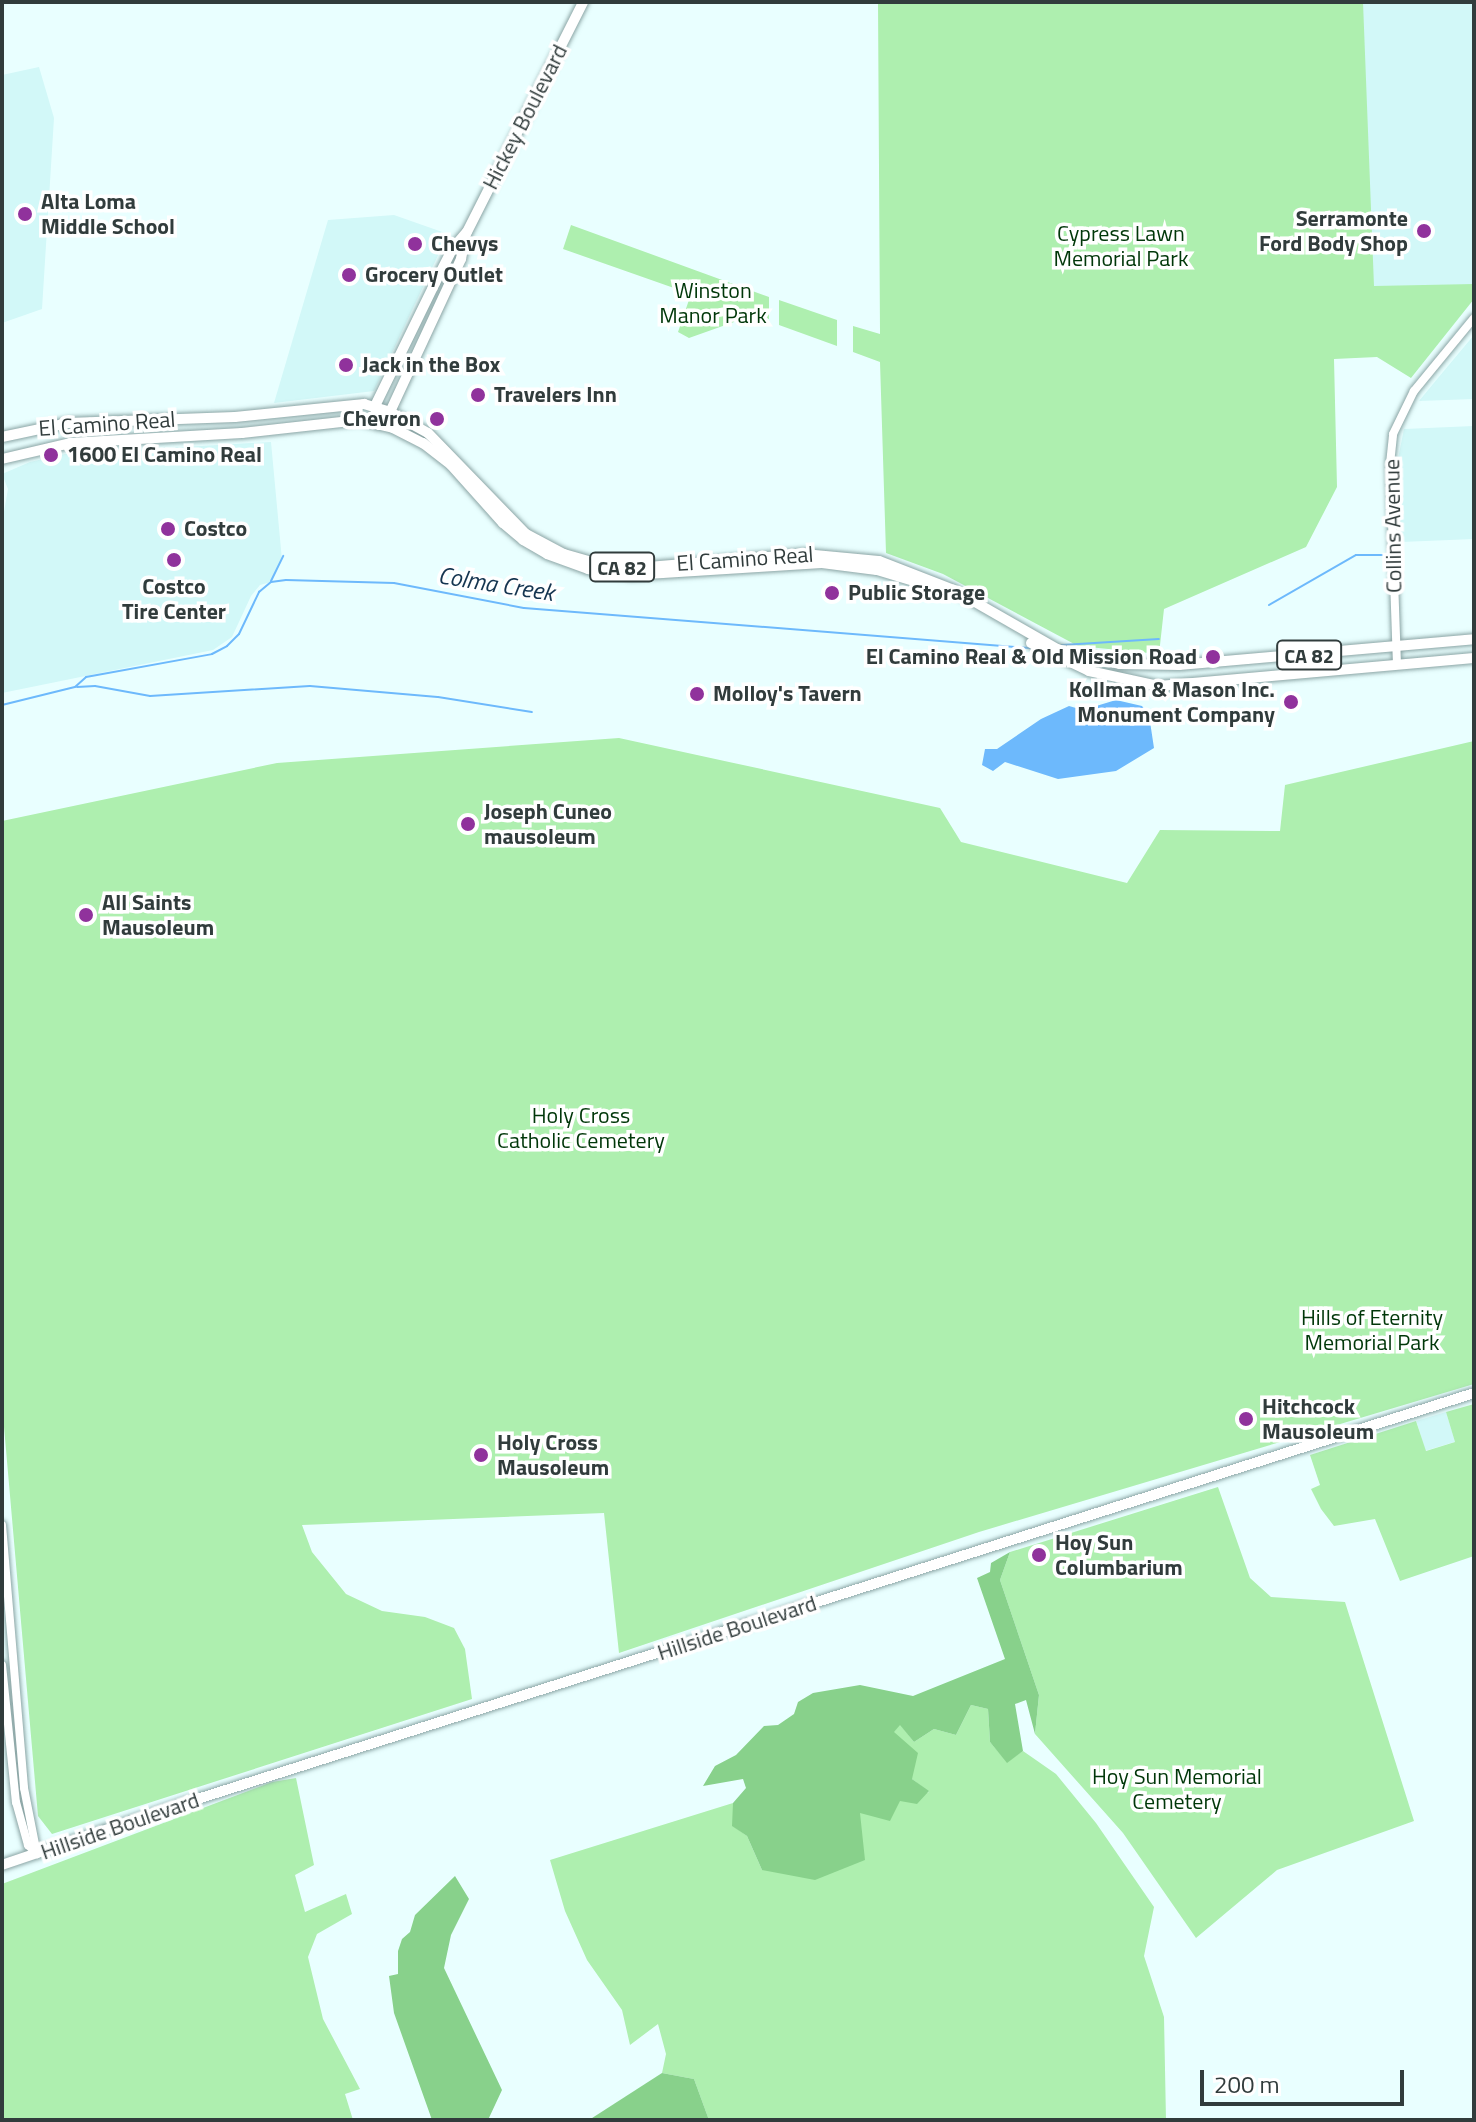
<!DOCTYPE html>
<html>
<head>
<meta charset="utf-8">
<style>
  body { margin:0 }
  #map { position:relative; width:1476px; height:2122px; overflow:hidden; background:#e9ffff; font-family:"Titillium Web",sans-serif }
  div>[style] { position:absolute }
  .built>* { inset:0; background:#d2f8f8; transform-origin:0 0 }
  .green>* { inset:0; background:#aeefaf }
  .forest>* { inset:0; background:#88d18b }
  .water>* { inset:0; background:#6db9fc }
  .stream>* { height:2px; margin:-1px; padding:0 1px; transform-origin:1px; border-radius:1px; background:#6db9fc }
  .roads { filter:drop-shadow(0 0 2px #8ba5a5) drop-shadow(0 0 2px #8ba5a5) }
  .minor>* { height:8px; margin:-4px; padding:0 4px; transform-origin:4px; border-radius:4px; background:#fff }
  .major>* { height:10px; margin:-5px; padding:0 5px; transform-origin:5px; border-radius:5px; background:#fff }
  .dots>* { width:22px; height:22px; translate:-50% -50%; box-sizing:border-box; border:4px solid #fff; border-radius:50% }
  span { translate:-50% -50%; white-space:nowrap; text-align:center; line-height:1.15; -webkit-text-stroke:7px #fff; paint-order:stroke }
  .shield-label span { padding:2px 6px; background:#fff; border:2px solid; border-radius:6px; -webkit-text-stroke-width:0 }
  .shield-label { font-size:20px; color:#313c3c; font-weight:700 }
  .street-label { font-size:22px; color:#313c3c }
  .poi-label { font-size:22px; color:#313c3c; font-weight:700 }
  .left { translate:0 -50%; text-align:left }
  .right { translate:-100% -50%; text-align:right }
  .park-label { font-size:22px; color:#003709 }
  .water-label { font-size:24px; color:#153550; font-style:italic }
  .frame { position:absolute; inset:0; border:4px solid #313c3c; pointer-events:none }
  .scale { position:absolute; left:1200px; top:2070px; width:204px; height:36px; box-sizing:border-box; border:4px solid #313c3c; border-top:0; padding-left:10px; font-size:24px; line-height:28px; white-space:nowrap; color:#313c3c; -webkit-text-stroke:6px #fff; paint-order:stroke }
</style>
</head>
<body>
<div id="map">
  <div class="built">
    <i style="left:1363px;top:2px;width:111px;height:284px"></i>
    <i style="clip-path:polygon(39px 67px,54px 118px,42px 309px,2px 323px,2px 75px)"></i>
    <i style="clip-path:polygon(394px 215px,448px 234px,374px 391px,274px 403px,328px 220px)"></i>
    <i style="clip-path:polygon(1474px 335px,1474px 399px,1419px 401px,1438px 378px)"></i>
    <i style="clip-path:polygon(1474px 426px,1474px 539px,1401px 542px,1398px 459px,1404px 429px)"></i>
    <i style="clip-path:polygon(271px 442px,282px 560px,271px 582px,260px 585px,251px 596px,232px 637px,213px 650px,2px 693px,2px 523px,8px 489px,2px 474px,30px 462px,65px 454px)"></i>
    <i style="left:1446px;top:1412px;width:31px;height:31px;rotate:73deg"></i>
  </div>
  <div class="green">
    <i style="clip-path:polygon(878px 2px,1363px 2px,1374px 286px,1474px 284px,1474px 299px,1411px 378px,1377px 357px,1334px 359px,1337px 487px,1306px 547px,1164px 609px,1159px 654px,1078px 646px,943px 574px,886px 553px,880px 362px,853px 352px,853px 326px,880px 334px)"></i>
    <i style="clip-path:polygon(571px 225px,769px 297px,769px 319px,735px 310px,734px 322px,689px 338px,678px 332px,691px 294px,563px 249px)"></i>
    <i style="clip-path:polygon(779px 300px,837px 320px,837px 346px,779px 325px)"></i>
    <i style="clip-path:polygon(619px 738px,940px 808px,961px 842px,1127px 883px,1160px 830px,1280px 831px,1285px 785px,1474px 741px,1474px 1384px,979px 1532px,619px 1653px,604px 1513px,302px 1525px,312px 1552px,346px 1594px,382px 1611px,425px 1617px,454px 1628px,465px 1649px,472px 1699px,52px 1834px,38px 1816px,2px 1404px,2px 821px,277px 763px)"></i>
    <i style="clip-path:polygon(1474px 1404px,1474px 1556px,1400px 1581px,1375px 1519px,1334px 1526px,1321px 1509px,1311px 1489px,1320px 1485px,1310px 1455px,1416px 1421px,1426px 1451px,1455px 1442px,1446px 1412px)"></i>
    <i style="clip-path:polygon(1218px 1487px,1250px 1578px,1271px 1597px,1345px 1602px,1414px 1821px,1277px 1870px,1196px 1938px,1123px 1833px,1035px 1734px,1039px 1695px,1000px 1580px,1010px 1552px)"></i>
    <i style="clip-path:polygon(971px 1705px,988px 1709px,990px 1742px,1007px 1762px,1023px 1751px,1056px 1774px,1096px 1823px,1154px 1907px,1144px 1956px,1164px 2017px,1166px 2120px,709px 2120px,694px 2079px,662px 2073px,666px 2054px,658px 2024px,630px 2045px,622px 2010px,587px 1960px,565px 1911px,550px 1860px,733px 1803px,733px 1826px,747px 1836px,762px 1870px,860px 1813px,929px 1792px,912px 1779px,893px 1732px,900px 1724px,914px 1742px,934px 1729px,956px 1735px)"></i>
    <i style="clip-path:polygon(296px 1778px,314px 1865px,295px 1875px,305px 1912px,346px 1894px,352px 1914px,317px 1934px,308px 1957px,323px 2019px,360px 2089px,345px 2094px,353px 2120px,2px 2120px,2px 1884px,272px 1782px)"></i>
  </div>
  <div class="forest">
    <i style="clip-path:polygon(1010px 1552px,1000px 1580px,1039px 1695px,1035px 1734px,1026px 1700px,1015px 1704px,1023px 1751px,1007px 1763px,990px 1742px,988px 1709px,971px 1705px,956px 1735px,934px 1729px,914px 1742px,900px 1725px,894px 1732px,918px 1753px,912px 1779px,929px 1791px,917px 1804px,900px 1801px,890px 1821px,860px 1813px,865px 1860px,815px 1880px,762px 1870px,747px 1836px,732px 1826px,733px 1803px,746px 1788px,743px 1779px,703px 1786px,715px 1766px,736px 1755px,764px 1726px,778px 1725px,794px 1714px,798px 1702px,813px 1693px,860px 1685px,913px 1696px,1005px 1659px,977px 1578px,990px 1572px,991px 1563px)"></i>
    <i style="clip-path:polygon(455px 1876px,469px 1899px,451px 1935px,444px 1968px,502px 2090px,488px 2120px,432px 2120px,394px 2013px,389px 1976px,398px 1974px,398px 1951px,402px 1939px,410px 1932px,415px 1915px)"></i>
    <i style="clip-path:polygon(662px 2073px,694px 2079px,709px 2120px,589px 2120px)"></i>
  </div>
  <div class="water">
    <i style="clip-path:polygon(1116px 700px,1142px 706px,1149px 715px,1154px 748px,1116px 771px,1058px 779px,1005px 762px,993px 771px,982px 765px,985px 749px,997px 749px,1041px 719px,1069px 706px,1083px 710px)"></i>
  </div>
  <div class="stream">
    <i style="left:271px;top:581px;width:28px;rotate:-64deg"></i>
    <i style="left:1269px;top:605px;width:100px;rotate:-29.9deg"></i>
    <i style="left:1356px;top:555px;width:29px"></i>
    <i style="left:1062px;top:645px;width:97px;rotate:-3.5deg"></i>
    <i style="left:77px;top:687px;width:18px;rotate:-3deg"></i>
    <i style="left:95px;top:686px;width:56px;rotate:10.3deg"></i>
    <i style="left:150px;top:696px;width:160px;rotate:-3.6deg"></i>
    <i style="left:310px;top:686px;width:128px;rotate:4.9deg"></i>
    <i style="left:438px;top:697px;width:95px;rotate:9.1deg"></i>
    <i style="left:2px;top:705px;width:75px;rotate:-13.9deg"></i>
    <i style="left:75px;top:687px;width:15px;rotate:-42deg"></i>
    <i style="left:86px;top:677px;width:128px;rotate:-10.3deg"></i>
    <i style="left:212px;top:654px;width:17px;rotate:-28deg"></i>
    <i style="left:227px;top:646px;width:17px;rotate:-45deg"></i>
    <i style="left:239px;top:634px;width:47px;rotate:-64.5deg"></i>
    <i style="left:259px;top:592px;width:16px;rotate:-40deg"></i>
    <i style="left:271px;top:582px;width:15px;rotate:-8deg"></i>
    <i style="left:286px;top:580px;width:108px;rotate:1.6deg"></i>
    <i style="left:394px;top:583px;width:132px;rotate:10.9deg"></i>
    <i style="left:524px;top:608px;width:507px;rotate:4.53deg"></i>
  </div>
  <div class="roads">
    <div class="minor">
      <i style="left:1397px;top:665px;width:201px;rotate:-92deg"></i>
      <i style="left:1390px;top:464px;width:30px;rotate:-84deg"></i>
      <i style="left:1393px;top:434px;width:48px;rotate:-64deg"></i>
      <i style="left:1414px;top:391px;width:94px;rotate:-50.6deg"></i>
      <i style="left:2px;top:1525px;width:264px;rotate:85.2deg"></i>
      <i style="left:24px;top:1788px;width:67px;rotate:78.9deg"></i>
      <i style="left:2px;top:1665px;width:138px;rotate:84.2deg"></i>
      <i style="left:16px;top:1802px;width:45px;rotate:74.4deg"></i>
      <i style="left:28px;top:1845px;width:13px;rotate:45deg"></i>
    </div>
    <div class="major">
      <i style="left:379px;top:425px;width:19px;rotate:-102deg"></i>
      <i style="left:375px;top:406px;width:137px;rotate:-64deg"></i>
      <i style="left:435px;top:283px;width:39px;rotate:-63deg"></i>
      <i style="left:453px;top:248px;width:21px;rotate:-49deg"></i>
      <i style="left:467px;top:232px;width:258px;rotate:-63.2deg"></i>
      <i style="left:379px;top:425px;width:17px;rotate:-50deg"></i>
      <i style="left:390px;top:412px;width:169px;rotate:-65.1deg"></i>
      <i style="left:461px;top:259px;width:25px;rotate:-79deg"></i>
      <i style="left:2px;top:437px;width:67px;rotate:-12deg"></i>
      <i style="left:68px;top:423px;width:167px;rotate:-2.1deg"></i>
      <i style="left:235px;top:417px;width:130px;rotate:-5.8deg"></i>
      <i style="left:364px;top:404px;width:27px;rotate:17deg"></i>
      <i style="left:390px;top:412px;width:43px;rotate:28.9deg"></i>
      <i style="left:428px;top:433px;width:141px;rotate:45.9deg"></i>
      <i style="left:526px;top:534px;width:43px;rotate:27.8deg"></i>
      <i style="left:564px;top:554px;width:40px;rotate:16deg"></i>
      <i style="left:602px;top:565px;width:46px;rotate:2.5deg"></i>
      <i style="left:648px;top:567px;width:157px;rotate:-4.8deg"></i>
      <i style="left:804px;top:554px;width:75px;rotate:5.3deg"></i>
      <i style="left:879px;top:561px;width:80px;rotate:21.1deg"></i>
      <i style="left:954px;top:590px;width:119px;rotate:29.8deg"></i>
      <i style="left:1057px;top:649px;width:65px;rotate:13.4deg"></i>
      <i style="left:1120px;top:664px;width:59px;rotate:1deg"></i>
      <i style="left:1179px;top:665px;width:296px;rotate:-5deg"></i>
      <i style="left:2px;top:459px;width:70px;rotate:-13.2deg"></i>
      <i style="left:70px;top:443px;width:172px;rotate:-3.3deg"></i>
      <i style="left:242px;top:433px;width:118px;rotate:-6.3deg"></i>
      <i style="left:359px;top:420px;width:35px;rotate:13deg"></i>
      <i style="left:393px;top:428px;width:34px;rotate:27deg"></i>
      <i style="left:423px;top:443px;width:36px;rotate:38deg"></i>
      <i style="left:451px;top:465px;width:78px;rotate:48.1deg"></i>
      <i style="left:503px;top:523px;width:26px;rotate:40deg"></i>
      <i style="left:523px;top:540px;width:28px;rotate:30deg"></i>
      <i style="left:547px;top:554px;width:44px;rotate:20.1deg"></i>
      <i style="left:588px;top:569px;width:43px;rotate:7.9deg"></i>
      <i style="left:631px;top:575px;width:191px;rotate:-3.6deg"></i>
      <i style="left:822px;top:563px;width:55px;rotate:7.3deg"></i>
      <i style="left:877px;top:570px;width:59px;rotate:16.6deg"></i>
      <i style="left:1031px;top:643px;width:64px;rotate:25.8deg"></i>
      <i style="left:1089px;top:671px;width:72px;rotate:12.1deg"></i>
      <i style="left:1159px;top:686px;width:316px;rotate:-5.1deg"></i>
      <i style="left:2px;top:1865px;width:196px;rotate:-18.7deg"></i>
      <i style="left:188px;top:1802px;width:1349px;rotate:-17.64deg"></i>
    </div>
  </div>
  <div class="dots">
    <i style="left:25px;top:214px;background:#90329c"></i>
    <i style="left:1424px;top:231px;background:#90329c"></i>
    <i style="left:415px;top:244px;background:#90329c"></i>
    <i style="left:349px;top:275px;background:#90329c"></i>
    <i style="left:346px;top:365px;background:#90329c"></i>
    <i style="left:478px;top:395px;background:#90329c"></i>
    <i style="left:437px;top:419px;background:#90329c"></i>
    <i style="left:51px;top:455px;background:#90329c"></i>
    <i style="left:168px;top:529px;background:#90329c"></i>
    <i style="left:174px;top:560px;background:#90329c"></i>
    <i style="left:832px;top:593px;background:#90329c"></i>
    <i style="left:1213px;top:657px;background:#90329c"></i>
    <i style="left:697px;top:694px;background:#90329c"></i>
    <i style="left:1291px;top:702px;background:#90329c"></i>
    <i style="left:468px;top:824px;background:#90329c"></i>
    <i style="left:86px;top:915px;background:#90329c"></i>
    <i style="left:1246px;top:1419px;background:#90329c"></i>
    <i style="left:481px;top:1455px;background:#90329c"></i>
    <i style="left:1039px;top:1555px;background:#90329c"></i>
  </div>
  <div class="shield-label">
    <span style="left:622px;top:567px">CA 82</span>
    <span style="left:1309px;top:655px">CA 82</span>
  </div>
  <div class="street-label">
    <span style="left:525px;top:117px;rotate:-63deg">Hickey Boulevard</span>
    <span style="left:107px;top:424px;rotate:-4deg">El Camino Real</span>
    <span style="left:1393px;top:526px;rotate:-91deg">Collins Avenue</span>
    <span style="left:745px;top:559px;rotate:-4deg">El Camino Real</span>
    <span style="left:737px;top:1628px;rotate:-18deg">Hillside Boulevard</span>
    <span style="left:120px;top:1826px;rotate:-19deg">Hillside Boulevard</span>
  </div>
  <div class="poi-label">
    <span class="left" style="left:41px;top:214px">Alta Loma<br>Middle School</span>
    <span class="right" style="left:1408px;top:231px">Serramonte<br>Ford Body Shop</span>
    <span class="left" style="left:431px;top:244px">Chevys</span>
    <span class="left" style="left:365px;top:275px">Grocery Outlet</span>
    <span class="left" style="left:362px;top:365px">Jack in the Box</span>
    <span class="left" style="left:494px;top:395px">Travelers Inn</span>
    <span class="right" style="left:421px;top:419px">Chevron</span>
    <span class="left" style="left:67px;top:455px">1600 El Camino Real</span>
    <span class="left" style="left:184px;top:529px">Costco</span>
    <span style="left:174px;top:599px">Costco<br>Tire Center</span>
    <span class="left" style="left:848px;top:593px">Public Storage</span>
    <span class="right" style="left:1197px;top:657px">El Camino Real &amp; Old Mission Road</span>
    <span class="right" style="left:1275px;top:702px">Kollman &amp; Mason Inc.<br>Monument Company</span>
    <span class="left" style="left:713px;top:694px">Molloy's Tavern</span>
    <span class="left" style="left:484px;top:824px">Joseph Cuneo<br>mausoleum</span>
    <span class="left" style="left:102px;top:915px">All Saints<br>Mausoleum</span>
    <span class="left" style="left:1262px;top:1419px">Hitchcock<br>Mausoleum</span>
    <span class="left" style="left:497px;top:1455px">Holy Cross<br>Mausoleum</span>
    <span class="left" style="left:1055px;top:1555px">Hoy Sun<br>Columbarium</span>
  </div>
  <div class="park-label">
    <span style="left:1121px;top:246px">Cypress Lawn<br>Memorial Park</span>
    <span style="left:713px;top:303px">Winston<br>Manor Park</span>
    <span style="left:581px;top:1128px">Holy Cross<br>Catholic Cemetery</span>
    <span style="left:1372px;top:1330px">Hills of Eternity<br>Memorial Park</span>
    <span style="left:1177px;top:1789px">Hoy Sun Memorial<br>Cemetery</span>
  </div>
  <div class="water-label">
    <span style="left:496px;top:584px;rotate:9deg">Colma Creek</span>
  </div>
  <div class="frame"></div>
  <div class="scale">200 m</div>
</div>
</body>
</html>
